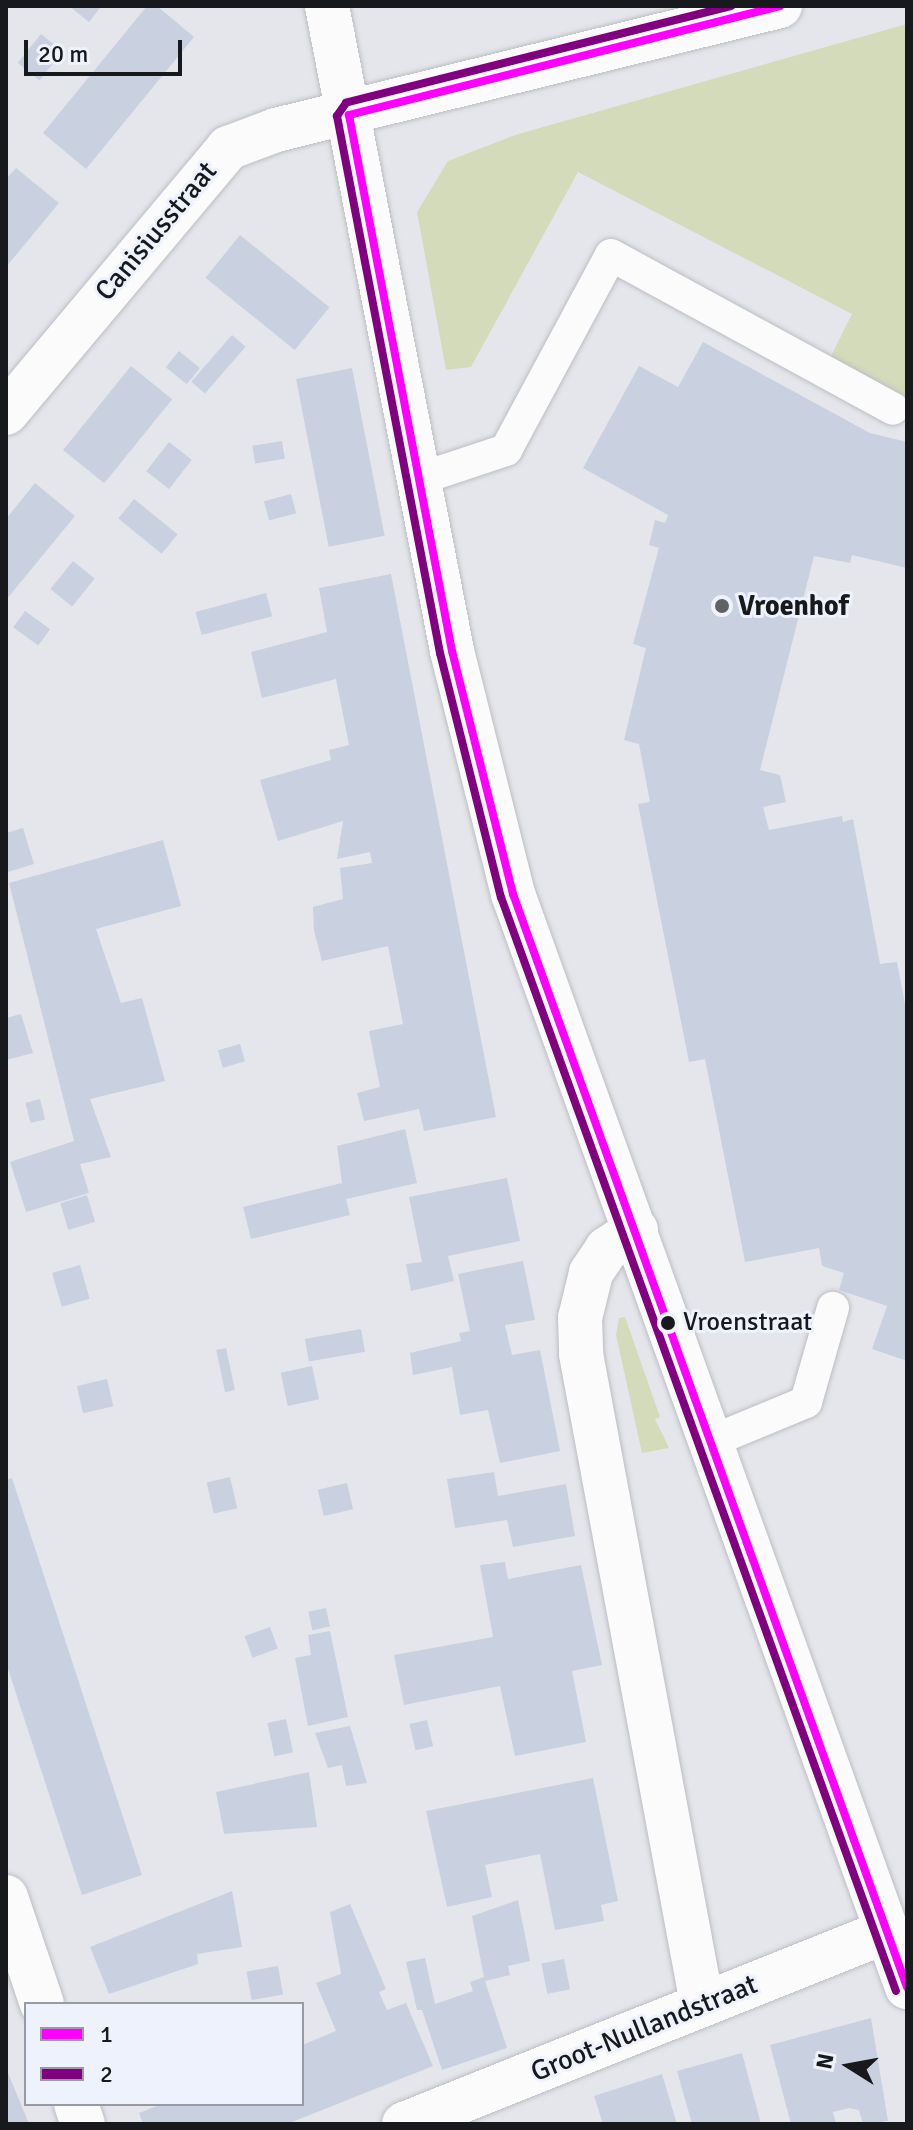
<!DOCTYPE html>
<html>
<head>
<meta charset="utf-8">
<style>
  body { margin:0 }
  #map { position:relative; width:913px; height:2130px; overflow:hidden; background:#e4e6eb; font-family:Signika,sans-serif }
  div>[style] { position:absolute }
  .green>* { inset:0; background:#d4dbba }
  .building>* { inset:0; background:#c9d0e0; transform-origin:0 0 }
  .roads { filter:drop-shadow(0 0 2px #bcbec2) drop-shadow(0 0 2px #bcbec2) }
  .lane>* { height:32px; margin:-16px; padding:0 16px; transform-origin:16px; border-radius:16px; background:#fbfbfc }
  .street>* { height:44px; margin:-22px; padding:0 22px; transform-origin:22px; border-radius:22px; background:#fbfbfc }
  .bus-1>* { height:8px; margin:-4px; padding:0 4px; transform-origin:4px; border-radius:4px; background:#f0f }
  .bus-2>* { height:8px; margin:-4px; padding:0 4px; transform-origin:4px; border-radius:4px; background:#800080 }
  .dots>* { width:22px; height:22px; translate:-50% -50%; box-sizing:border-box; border:4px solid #eef2fc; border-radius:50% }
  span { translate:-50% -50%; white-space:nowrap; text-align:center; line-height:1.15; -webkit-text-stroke:6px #eef2fc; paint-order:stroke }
  .bus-label { font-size:26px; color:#18191d }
  .left { translate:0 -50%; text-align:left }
  .street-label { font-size:28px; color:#18191d }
  .poi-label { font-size:28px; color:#18191d; font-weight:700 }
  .frame { position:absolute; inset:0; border:8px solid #18191d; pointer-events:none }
  .legend { position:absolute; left:24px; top:2002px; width:280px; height:104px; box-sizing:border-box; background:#eef2fc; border:2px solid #989ba3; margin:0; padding:10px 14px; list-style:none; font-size:24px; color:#18191d }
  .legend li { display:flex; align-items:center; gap:16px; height:40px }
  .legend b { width:40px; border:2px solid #989ba3 }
  .north { position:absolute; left:809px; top:2026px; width:80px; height:80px; -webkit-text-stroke:6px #eef2fc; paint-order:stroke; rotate:281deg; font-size:22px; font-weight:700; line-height:32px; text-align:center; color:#18191d }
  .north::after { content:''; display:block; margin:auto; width:28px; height:36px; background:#18191d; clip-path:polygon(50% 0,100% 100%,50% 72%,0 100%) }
  .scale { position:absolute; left:24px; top:40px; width:158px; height:36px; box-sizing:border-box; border:4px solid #18191d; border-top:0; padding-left:10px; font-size:24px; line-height:28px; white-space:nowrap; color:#18191d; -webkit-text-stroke:6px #eef2fc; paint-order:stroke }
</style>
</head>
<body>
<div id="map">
  <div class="green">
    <i style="clip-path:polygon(907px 24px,907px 396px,827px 364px,852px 314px,578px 172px,471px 367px,446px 370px,417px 212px,448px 161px,515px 135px)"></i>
    <i style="clip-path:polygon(625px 1317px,660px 1417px,655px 1419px,669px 1448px,642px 1453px,616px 1335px,619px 1318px)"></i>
  </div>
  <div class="building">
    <i style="clip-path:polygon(69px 6px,99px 6px,100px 8px,89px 22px)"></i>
    <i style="clip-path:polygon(147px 6px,157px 6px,194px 37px,86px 169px,43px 133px)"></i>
    <i style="left:41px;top:34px;width:28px;height:37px;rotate:39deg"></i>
    <i style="clip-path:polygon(16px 168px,59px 203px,6px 267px,6px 179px)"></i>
    <i style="left:240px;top:235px;width:115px;height:55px;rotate:39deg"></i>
    <i style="left:232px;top:335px;width:18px;height:62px;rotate:41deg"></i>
    <i style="clip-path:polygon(703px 342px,870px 433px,907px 442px,907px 568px,852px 555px,850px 563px,814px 556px,760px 770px,780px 775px,786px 802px,763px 807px,769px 830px,842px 816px,843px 822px,853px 819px,880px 964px,897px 962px,907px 1015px,907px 1361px,872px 1349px,887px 1306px,839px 1290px,844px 1273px,822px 1266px,819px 1248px,745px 1262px,705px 1059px,689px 1062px,638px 804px,650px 802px,639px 744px,624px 740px,646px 648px,633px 644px,659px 548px,649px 545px,655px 520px,665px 523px,668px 515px,583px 468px,639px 366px,678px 387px)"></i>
    <i style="left:179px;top:351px;width:27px;height:21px;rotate:39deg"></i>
    <i style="left:131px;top:366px;width:53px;height:108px;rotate:39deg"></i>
    <i style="left:352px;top:368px;width:171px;height:57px;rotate:79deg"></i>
    <i style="left:282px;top:441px;width:18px;height:30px;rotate:81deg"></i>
    <i style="left:169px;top:442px;width:29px;height:37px;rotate:38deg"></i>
    <i style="clip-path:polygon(35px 483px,75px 516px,6px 600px,6px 519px)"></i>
    <i style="left:291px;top:494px;width:20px;height:28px;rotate:75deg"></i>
    <i style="left:134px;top:499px;width:56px;height:25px;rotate:39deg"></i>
    <i style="left:73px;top:561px;width:28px;height:36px;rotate:39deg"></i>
    <i style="clip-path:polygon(391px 574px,496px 1117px,424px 1131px,419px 1109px,364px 1121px,357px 1093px,380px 1087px,369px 1031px,403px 1024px,388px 946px,322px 961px,314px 931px,313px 907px,343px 899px,340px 868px,372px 863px,370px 852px,337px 859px,343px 821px,278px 841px,260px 780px,331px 760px,329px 750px,349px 745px,336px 679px,262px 698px,251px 652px,327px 632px,319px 588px)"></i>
    <i style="left:266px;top:593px;width:24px;height:73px;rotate:75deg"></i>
    <i style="left:25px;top:611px;width:31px;height:20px;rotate:36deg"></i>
    <i style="clip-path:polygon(23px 828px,34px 864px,8px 872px,6px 833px)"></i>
    <i style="clip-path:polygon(163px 840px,181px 906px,96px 929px,121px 1003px,142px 998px,165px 1081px,90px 1099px,111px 1157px,80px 1164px,89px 1193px,26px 1212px,10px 1162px,74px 1141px,9px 883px)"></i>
    <i style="clip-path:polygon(21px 1014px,33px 1053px,6px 1060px,6px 1018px)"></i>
    <i style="left:240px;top:1044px;width:18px;height:23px;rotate:74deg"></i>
    <i style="left:40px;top:1099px;width:21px;height:15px;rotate:76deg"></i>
    <i style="clip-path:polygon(405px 1129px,417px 1183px,346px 1199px,350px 1215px,251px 1239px,243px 1207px,342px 1183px,337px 1146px)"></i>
    <i style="clip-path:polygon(507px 1178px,520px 1241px,448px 1256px,454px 1281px,411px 1291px,406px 1264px,422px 1262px,409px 1197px)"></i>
    <i style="left:87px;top:1195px;width:28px;height:28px;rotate:73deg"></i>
    <i style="clip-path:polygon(523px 1261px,535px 1320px,505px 1325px,512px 1355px,540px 1350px,560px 1451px,500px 1463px,488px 1410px,460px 1415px,452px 1367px,413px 1375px,410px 1353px,461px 1341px,459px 1333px,470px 1331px,458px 1274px)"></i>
    <i style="left:80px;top:1265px;width:35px;height:29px;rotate:74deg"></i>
    <i style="left:361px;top:1329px;width:23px;height:57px;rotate:80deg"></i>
    <i style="left:226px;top:1348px;width:43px;height:10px;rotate:78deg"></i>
    <i style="left:312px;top:1366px;width:34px;height:32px;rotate:78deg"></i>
    <i style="left:107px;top:1379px;width:28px;height:31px;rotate:77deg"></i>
    <i style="clip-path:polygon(494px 1472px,498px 1496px,566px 1484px,575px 1536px,513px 1547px,507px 1520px,455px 1528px,447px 1479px)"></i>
    <i style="left:230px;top:1477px;width:32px;height:24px;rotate:77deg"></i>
    <i style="clip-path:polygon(12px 1478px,142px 1875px,82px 1895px,6px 1663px,6px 1480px)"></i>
    <i style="left:347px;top:1483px;width:27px;height:30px;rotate:77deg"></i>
    <i style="clip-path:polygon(505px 1562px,508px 1579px,581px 1565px,602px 1665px,572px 1671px,586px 1742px,515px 1756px,500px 1686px,404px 1705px,394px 1655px,493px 1637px,480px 1565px)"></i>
    <i style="left:326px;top:1608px;width:19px;height:18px;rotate:78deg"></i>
    <i style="left:270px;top:1627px;width:23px;height:27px;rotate:70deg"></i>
    <i style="clip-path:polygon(330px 1631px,348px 1717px,308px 1726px,295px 1658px,311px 1655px,308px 1635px)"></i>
    <i style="left:286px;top:1719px;width:34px;height:19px;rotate:78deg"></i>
    <i style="left:427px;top:1720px;width:27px;height:18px;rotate:77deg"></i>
    <i style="clip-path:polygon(350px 1726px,367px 1783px,346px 1786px,342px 1765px,328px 1768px,315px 1733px)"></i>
    <i style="clip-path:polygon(309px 1772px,317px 1827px,224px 1834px,216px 1792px)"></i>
    <i style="clip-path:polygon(593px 1778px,618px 1901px,601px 1905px,604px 1921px,555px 1930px,540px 1854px,485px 1865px,492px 1897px,447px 1907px,426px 1811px)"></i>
    <i style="clip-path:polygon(232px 1891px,242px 1947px,197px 1954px,198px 1964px,109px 1994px,90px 1947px)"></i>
    <i style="clip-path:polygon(518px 1900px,530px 1961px,508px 1966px,510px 1975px,485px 1981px,507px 2048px,442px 2070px,422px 2010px,417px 2010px,406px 1962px,425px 1958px,435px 2004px,473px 1991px,470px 1982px,484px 1977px,472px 1916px)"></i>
    <i style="clip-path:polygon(350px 1904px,386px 1989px,379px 1992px,387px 2010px,406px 2003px,433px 2066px,287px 2124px,143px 2124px,139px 2113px,162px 2104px,302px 2104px,302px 2045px,336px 2031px,316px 1983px,341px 1974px,330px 1912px)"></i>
    <i style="left:564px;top:1959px;width:31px;height:23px;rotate:79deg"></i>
    <i style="left:278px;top:1966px;width:29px;height:32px;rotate:80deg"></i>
    <i style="clip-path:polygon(871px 2018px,888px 2121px,863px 2124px,859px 2110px,849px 2108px,833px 2112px,836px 2124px,791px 2124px,770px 2045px)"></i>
    <i style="clip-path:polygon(742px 2053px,761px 2124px,692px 2124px,677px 2071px)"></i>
    <i style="clip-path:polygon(6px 2068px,29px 2124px,6px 2124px)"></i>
    <i style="clip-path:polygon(662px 2074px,677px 2124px,603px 2124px,594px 2096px)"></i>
  </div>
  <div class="roads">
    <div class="lane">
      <i style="left:419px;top:479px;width:92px;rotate:-18.4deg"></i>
      <i style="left:506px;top:450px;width:221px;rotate:-61.7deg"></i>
      <i style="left:611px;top:255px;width:321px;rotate:28.6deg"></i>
      <i style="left:712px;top:1441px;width:102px;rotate:-22.5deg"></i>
      <i style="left:806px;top:1402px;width:98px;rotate:-74deg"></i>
    </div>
    <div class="street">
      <i style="left:327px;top:6px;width:657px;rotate:79.03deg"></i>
      <i style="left:452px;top:651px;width:251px;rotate:75.9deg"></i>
      <i style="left:513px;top:894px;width:1162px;rotate:70.18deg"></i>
      <i style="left:6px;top:413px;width:346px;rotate:-50deg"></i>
      <i style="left:228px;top:148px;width:51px;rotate:-20.6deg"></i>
      <i style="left:276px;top:130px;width:519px;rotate:-13.82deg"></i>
      <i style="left:636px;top:1230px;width:35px;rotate:147deg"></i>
      <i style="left:607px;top:1249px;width:29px;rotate:124deg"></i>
      <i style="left:591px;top:1273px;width:46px;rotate:103.7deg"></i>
      <i style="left:580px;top:1318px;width:36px;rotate:88deg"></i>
      <i style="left:581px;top:1354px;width:661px;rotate:79.45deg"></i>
      <i style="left:6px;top:1897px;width:113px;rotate:71.4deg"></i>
      <i style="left:76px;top:2104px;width:21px;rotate:71deg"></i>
      <i style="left:404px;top:2124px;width:518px;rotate:-21.76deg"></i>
    </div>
  </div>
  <div class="bus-1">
    <i style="left:780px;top:6px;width:445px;rotate:165.8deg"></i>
    <i style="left:349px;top:115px;width:546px;rotate:79.12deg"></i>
    <i style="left:452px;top:651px;width:251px;rotate:75.9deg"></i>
    <i style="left:513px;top:894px;width:1162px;rotate:70.18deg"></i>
  </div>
  <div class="bus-2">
    <i style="left:731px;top:6px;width:397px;rotate:165.9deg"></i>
    <i style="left:346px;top:103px;width:16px;rotate:125deg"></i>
    <i style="left:337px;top:116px;width:547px;rotate:79.14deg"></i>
    <i style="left:440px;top:653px;width:252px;rotate:76deg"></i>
    <i style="left:501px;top:897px;width:1163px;rotate:70.15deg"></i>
  </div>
  <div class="dots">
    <i style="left:722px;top:606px;background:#5f6165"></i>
    <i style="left:668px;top:1323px;background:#18191d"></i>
  </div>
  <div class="bus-label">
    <span class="left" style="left:683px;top:1323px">Vroenstraat</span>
  </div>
  <div class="street-label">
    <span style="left:156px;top:231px;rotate:-50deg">Canisiusstraat</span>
    <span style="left:644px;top:2028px;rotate:-22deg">Groot-Nullandstraat</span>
  </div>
  <div class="poi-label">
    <span class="left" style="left:738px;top:606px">Vroenhof</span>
  </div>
  <div class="frame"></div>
  <ul class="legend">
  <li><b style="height:10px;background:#f0f"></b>1</li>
  <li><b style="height:10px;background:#800080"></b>2</li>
  </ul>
  <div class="north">N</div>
  <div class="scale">20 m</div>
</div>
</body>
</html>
